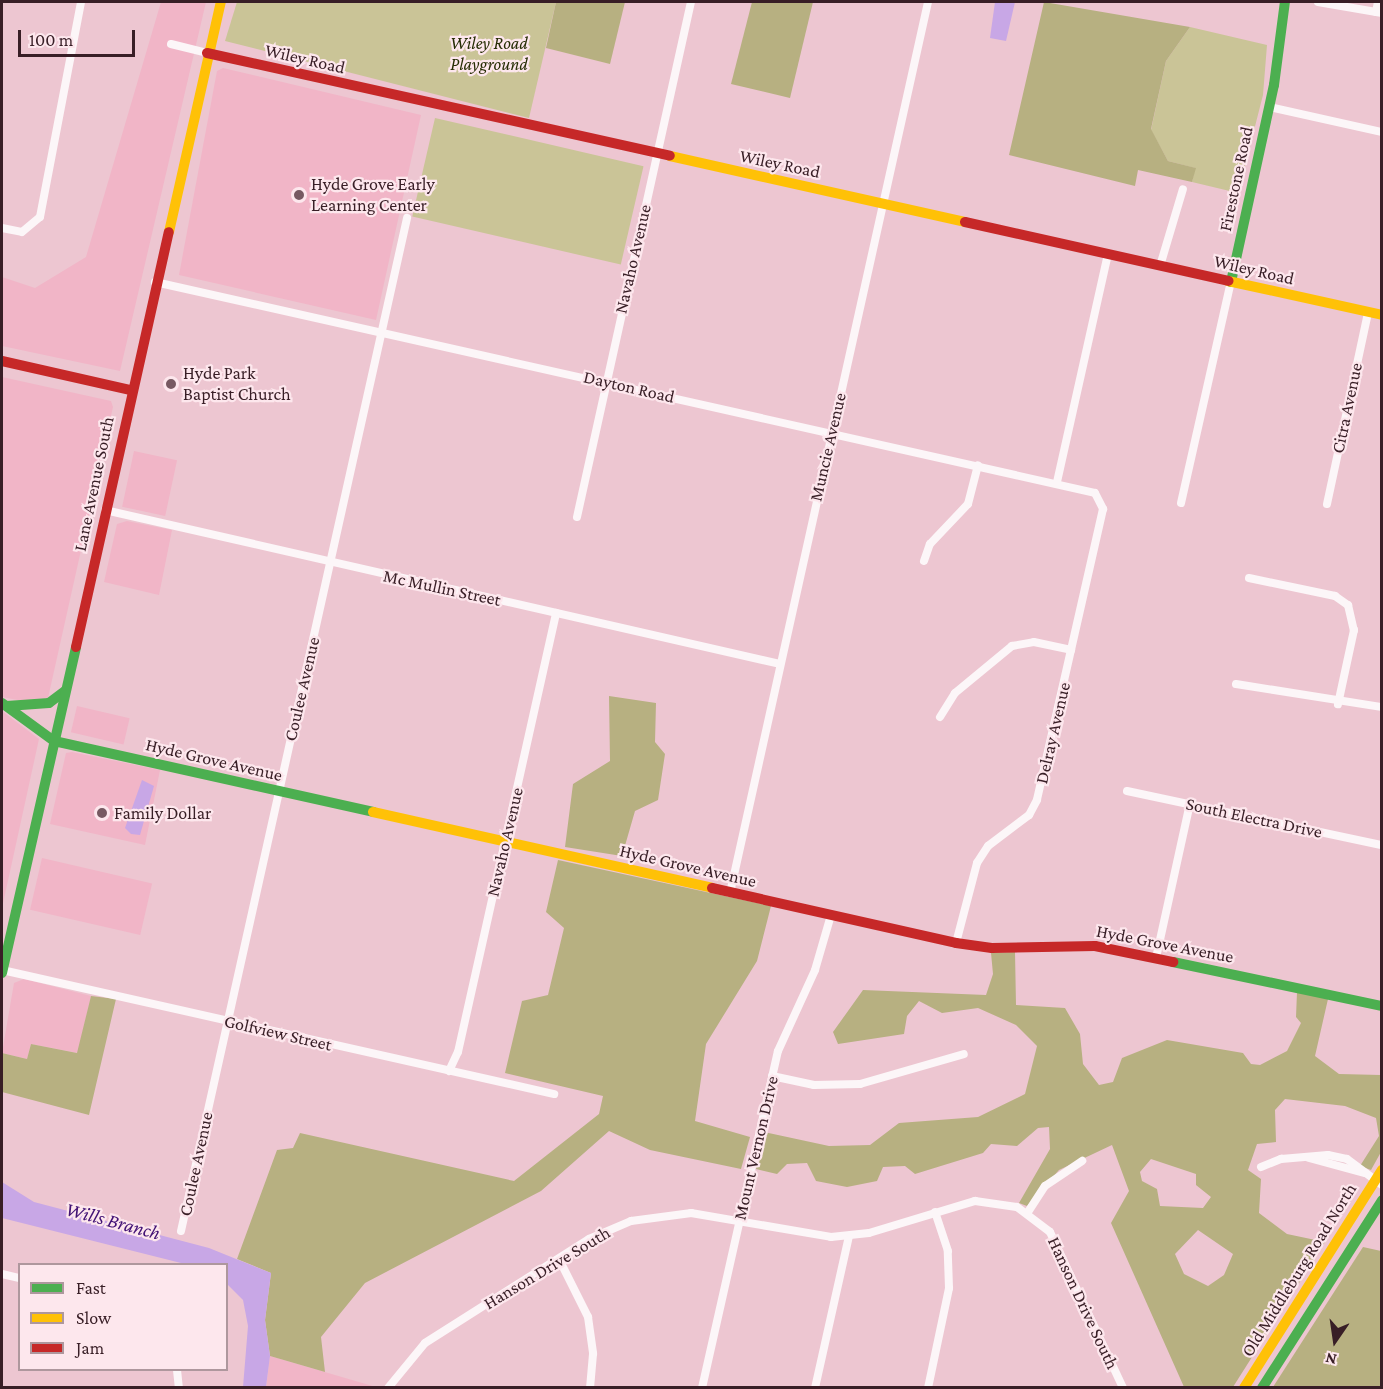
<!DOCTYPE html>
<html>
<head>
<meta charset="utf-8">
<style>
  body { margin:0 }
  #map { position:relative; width:1383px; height:1389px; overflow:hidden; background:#edc6d1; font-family:"Crimson Pro",serif }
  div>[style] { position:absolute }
  .built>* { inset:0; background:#f1b5c7; transform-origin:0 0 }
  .green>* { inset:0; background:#cac497; transform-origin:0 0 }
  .forest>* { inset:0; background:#b7b081 }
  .water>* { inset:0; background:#c8a7e6 }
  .street>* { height:8px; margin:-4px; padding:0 4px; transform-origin:4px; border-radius:4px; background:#fcf6f8 }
  .fast>* { height:10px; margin:-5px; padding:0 5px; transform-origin:5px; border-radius:5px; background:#4caf50 }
  .slow>* { height:10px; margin:-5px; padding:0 5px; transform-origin:5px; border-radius:5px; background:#ffc107 }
  .jam>* { height:10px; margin:-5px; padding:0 5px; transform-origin:5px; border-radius:5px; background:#c62828 }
  .dots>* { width:16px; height:16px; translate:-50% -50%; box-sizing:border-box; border:3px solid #fde7ed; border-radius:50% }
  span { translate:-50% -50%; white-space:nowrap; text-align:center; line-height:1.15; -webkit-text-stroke:4.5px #fde7ed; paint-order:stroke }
  .park-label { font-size:18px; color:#262d04; font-style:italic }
  .street-label { font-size:18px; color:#381e26 }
  .poi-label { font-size:18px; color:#381e26 }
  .left { translate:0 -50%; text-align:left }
  .water-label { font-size:20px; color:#421275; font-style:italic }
  .frame { position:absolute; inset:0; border:3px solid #381e26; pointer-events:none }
  .legend { position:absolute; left:18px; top:1263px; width:210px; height:108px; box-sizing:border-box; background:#fde7ed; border:2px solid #ae979d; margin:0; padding:8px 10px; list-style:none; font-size:18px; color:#381e26 }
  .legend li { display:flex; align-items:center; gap:12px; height:30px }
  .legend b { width:30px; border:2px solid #ae979d }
  .north { position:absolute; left:1305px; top:1311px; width:60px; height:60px; -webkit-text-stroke:4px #fde7ed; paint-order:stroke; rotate:193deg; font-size:16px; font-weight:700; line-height:24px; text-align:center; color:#381e26 }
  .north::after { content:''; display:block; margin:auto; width:21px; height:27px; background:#381e26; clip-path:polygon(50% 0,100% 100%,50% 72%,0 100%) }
  .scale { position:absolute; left:18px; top:30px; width:117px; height:27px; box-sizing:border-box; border:3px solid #381e26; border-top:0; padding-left:8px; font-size:18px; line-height:21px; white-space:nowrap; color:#381e26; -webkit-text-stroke:4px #fde7ed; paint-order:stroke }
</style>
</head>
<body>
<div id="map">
  <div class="built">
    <i style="clip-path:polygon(161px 2px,206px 2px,120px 371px,2px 346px,2px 277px,35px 288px,86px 257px)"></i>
    <i style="clip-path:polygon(223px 68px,421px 115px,376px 320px,179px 275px,217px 71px)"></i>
    <i style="clip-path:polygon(2px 377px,111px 401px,113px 407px,48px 698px,28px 702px,2px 697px)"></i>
    <i style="left:134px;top:451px;width:44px;height:57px;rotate:12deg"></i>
    <i style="clip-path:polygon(127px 521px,172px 530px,159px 595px,104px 582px,117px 524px)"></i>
    <i style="left:77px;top:706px;width:54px;height:27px;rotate:13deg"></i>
    <i style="clip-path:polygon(2px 711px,39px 739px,2px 908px)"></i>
    <i style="clip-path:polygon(72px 752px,160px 770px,145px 845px,50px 824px,66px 753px)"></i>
    <i style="left:42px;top:858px;width:113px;height:53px;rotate:13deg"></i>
    <i style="clip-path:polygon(24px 979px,91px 996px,78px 1053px,31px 1044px,27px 1059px,2px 1053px,14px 983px)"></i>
    <i style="clip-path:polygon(270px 1356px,376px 1387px,266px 1388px)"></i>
  </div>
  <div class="green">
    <i style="clip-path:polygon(237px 2px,556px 2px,529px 118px,225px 41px)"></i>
    <i style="clip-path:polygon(1190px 27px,1267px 45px,1263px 95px,1238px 193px,1192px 182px,1195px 168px,1168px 161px,1151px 130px,1166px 61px)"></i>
    <i style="left:435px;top:118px;width:214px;height:101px;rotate:13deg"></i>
  </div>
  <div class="forest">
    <i style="clip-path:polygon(556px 2px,625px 2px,610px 64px,546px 48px)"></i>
    <i style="clip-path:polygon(752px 2px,813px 2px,790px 98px,731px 84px)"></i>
    <i style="clip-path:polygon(1044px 2px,1190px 27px,1166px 61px,1151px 129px,1168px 161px,1196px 168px,1192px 182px,1138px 170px,1135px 186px,1009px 155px)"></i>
    <i style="clip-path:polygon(609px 696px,656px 703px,655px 742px,665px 754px,658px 800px,635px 811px,622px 856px,565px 847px,573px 784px,610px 761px)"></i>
    <i style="clip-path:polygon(558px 860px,771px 906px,757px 961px,706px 1044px,695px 1121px,750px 1137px,741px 1169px,650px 1150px,609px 1131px,541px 1191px,365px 1283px,321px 1337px,325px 1372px,270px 1356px,265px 1320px,271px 1273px,237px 1259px,277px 1150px,293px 1148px,300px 1133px,514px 1181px,599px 1114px,603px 1096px,505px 1073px,522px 1001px,548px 995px,564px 928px,546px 912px)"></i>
    <i style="clip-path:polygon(evenodd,1015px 952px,1016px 1005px,1065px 1008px,1080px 1034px,1083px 1064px,1099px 1085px,1113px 1082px,1122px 1058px,1167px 1040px,1243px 1053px,1251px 1064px,1260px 1065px,1287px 1051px,1301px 1023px,1296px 1017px,1297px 992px,1328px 999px,1315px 1056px,1339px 1074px,1381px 1075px,1381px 1152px,1371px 1170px,1360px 1166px,1379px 1136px,1376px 1118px,1345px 1106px,1285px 1099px,1275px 1110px,1276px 1142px,1257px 1144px,1248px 1170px,1261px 1179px,1259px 1213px,1287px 1234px,1325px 1242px,1233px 1387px,1184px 1387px,1111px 1223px,1129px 1191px,1112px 1145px,1059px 1170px,1027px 1206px,1019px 1203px,1050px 1149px,1049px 1127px,1038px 1128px,1017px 1146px,991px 1144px,983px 1153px,915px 1174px,905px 1166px,883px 1167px,877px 1181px,847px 1187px,816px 1181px,807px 1163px,787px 1164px,777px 1174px,756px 1169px,764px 1132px,829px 1146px,870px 1145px,899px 1123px,978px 1117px,1025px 1094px,1037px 1046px,1016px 1025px,978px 1008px,942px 1013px,919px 1001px,907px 1016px,904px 1034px,838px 1044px,833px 1032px,863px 990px,986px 995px,993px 974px,991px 953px,1015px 952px,1151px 1159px,1196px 1174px,1196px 1185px,1211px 1197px,1203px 1208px,1160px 1206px,1157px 1189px,1142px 1181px,1140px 1172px,1151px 1159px,1015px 952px,1198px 1230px,1233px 1254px,1224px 1275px,1208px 1286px,1184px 1274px,1175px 1254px,1198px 1230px)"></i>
    <i style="clip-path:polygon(91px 996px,116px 999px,89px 1115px,2px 1092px,2px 1053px,27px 1059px,31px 1044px,77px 1053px)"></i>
    <i style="clip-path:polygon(1363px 1247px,1381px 1251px,1381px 1387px,1273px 1387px)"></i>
  </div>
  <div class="water">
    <i style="clip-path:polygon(995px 2px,1015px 2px,1006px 41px,990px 38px)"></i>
    <i style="clip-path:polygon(142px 780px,154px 786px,140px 835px,131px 834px,125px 828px)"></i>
    <i style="clip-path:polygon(2px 1182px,34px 1202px,209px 1248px,271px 1273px,265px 1320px,270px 1356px,266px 1387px,243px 1387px,248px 1326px,243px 1300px,227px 1284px,226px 1264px,185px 1264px,2px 1218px)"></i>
  </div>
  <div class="street">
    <i style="left:1318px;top:2px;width:65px;rotate:9.8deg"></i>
    <i style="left:1376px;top:12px;width:10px;rotate:-79deg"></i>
    <i style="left:171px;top:44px;width:37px;rotate:14deg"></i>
    <i style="left:1269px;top:107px;width:116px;rotate:12.5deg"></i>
    <i style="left:2px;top:228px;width:20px;rotate:11deg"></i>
    <i style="left:22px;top:232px;width:23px;rotate:-40deg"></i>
    <i style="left:40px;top:217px;width:219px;rotate:-79.2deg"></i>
    <i style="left:1160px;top:266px;width:80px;rotate:-73.4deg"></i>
    <i style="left:155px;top:282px;width:963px;rotate:12.65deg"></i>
    <i style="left:1095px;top:493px;width:18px;rotate:63deg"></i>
    <i style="left:1103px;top:509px;width:298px;rotate:102.8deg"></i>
    <i style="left:1037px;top:800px;width:17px;rotate:118deg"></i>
    <i style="left:1029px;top:815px;width:51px;rotate:142.9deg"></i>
    <i style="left:988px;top:846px;width:20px;rotate:123deg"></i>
    <i style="left:977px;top:863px;width:83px;rotate:104.7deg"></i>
    <i style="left:1057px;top:482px;width:234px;rotate:-77.4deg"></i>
    <i style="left:1181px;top:503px;width:227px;rotate:-77.3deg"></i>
    <i style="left:1327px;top:504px;width:196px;rotate:-77.9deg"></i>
    <i style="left:105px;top:510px;width:692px;rotate:12.85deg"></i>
    <i style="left:577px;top:517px;width:527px;rotate:-77.52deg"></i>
    <i style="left:924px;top:561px;width:18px;rotate:-71deg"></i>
    <i style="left:930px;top:544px;width:55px;rotate:-46.5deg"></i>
    <i style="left:968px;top:504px;width:40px;rotate:-75.6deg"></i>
    <i style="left:1249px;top:578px;width:88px;rotate:11.8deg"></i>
    <i style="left:1335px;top:596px;width:16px;rotate:35deg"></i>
    <i style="left:1348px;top:605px;width:26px;rotate:77deg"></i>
    <i style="left:1354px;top:630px;width:76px;rotate:102.2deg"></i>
    <i style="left:1236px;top:684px;width:148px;rotate:9deg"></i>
    <i style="left:940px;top:717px;width:28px;rotate:-58deg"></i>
    <i style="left:955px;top:693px;width:74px;rotate:-39.5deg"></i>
    <i style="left:1012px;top:646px;width:22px;rotate:-10deg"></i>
    <i style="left:1034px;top:642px;width:38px;rotate:12deg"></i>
    <i style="left:1127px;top:791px;width:261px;rotate:12deg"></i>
    <i style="left:730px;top:893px;width:913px;rotate:-77.47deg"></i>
    <i style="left:1156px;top:958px;width:158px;rotate:-77.6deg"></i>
    <i style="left:2px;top:970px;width:566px;rotate:12.66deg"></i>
    <i style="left:449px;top:1071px;width:21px;rotate:-65deg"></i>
    <i style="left:458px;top:1052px;width:450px;rotate:-77.4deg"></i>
    <i style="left:772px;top:1076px;width:43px;rotate:12.1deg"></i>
    <i style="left:814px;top:1085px;width:46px;rotate:-1.2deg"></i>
    <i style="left:860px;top:1084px;width:108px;rotate:-16.1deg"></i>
    <i style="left:1309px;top:1158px;width:58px;rotate:15deg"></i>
    <i style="left:1261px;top:1167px;width:22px;rotate:-22deg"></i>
    <i style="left:1281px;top:1159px;width:47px;rotate:-4.9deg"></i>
    <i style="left:1328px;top:1155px;width:19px;rotate:12deg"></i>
    <i style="left:1347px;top:1159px;width:44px;rotate:36.6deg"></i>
    <i style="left:1028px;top:1212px;width:31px;rotate:-57deg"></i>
    <i style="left:1045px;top:1186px;width:45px;rotate:-34deg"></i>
    <i style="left:181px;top:1231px;width:1038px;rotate:-77.42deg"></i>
    <i style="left:559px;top:1259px;width:65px;rotate:63.4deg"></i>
    <i style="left:588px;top:1317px;width:37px;rotate:82deg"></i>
    <i style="left:593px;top:1354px;width:34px;rotate:95deg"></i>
    <i style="left:2px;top:1274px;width:18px;rotate:13deg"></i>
    <i style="left:177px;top:1370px;width:18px;rotate:84deg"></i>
    <i style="left:388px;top:1388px;width:58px;rotate:-50.6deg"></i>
    <i style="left:425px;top:1343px;width:194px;rotate:-32.4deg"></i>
    <i style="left:589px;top:1239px;width:46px;rotate:-23.2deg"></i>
    <i style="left:631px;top:1221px;width:61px;rotate:-7.6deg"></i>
    <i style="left:691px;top:1213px;width:142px;rotate:9.7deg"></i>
    <i style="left:831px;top:1237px;width:38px;rotate:-6deg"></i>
    <i style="left:869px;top:1233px;width:111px;rotate:-16.8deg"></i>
    <i style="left:975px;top:1201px;width:42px;rotate:8.1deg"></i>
    <i style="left:1017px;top:1207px;width:41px;rotate:37.1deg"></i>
    <i style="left:1050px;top:1232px;width:172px;rotate:64.9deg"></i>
    <i style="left:702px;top:1388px;width:345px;rotate:-77.3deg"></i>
    <i style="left:778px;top:1051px;width:89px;rotate:-65.4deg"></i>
    <i style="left:815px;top:970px;width:57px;rotate:-73.8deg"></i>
    <i style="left:815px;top:1388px;width:156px;rotate:-77.4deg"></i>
    <i style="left:928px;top:1388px;width:102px;rotate:-78.1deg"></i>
    <i style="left:949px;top:1288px;width:37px;rotate:-92deg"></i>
    <i style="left:948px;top:1251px;width:41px;rotate:-108.4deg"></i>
  </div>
  <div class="fast">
    <i style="left:1231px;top:282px;width:202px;rotate:-77.7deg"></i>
    <i style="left:1274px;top:85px;width:84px;rotate:-82.5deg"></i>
    <i style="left:2px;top:703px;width:64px;rotate:36.2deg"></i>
    <i style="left:54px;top:741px;width:327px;rotate:12.5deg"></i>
    <i style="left:7px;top:706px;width:42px;rotate:-4.1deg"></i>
    <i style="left:49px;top:703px;width:20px;rotate:-37deg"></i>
    <i style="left:1173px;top:962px;width:214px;rotate:11.9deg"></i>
    <i style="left:2px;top:973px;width:334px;rotate:-77.2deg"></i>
    <i style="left:1262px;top:1388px;width:223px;rotate:-57.4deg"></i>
  </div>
  <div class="slow">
    <i style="left:670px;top:156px;width:302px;rotate:12.6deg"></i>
    <i style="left:169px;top:232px;width:236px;rotate:-77.3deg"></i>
    <i style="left:1228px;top:281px;width:158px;rotate:12.4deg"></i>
    <i style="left:373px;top:812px;width:347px;rotate:12.6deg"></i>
    <i style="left:1244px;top:1388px;width:258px;rotate:-57.7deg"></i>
  </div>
  <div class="jam">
    <i style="left:207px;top:53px;width:474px;rotate:12.5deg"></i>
    <i style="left:965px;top:222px;width:270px;rotate:12.6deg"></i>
    <i style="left:2px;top:361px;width:132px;rotate:12.7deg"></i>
    <i style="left:76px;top:647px;width:425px;rotate:-77.4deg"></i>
    <i style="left:712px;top:888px;width:250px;rotate:12.7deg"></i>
    <i style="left:956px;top:943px;width:36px;rotate:8deg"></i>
    <i style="left:992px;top:948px;width:103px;rotate:-1.1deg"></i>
    <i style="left:1095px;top:946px;width:80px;rotate:11.6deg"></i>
  </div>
  <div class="dots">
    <i style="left:299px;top:195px;background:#775962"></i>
    <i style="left:171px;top:384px;background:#775962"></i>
    <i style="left:102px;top:813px;background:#775962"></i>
  </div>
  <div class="park-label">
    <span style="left:489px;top:54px">Wiley Road<br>Playground</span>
  </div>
  <div class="street-label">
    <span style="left:305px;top:59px;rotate:13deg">Wiley Road</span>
    <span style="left:780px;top:164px;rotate:12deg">Wiley Road</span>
    <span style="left:1236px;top:179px;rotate:-78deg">Firestone Road</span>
    <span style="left:633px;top:259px;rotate:-77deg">Navaho Avenue</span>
    <span style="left:1254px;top:270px;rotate:13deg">Wiley Road</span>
    <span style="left:629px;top:387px;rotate:13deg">Dayton Road</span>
    <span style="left:1347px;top:408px;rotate:-78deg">Citra Avenue</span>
    <span style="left:828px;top:447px;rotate:-77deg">Muncie Avenue</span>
    <span style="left:94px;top:484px;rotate:-78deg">Lane Avenue South</span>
    <span style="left:442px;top:588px;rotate:12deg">Mc Mullin Street</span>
    <span style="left:302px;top:689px;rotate:-77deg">Coulee Avenue</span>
    <span style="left:1053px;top:733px;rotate:-77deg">Delray Avenue</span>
    <span style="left:214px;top:760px;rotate:13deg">Hyde Grove Avenue</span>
    <span style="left:1254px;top:818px;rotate:12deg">South Electra Drive</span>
    <span style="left:505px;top:842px;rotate:-77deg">Navaho Avenue</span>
    <span style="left:688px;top:866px;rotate:13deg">Hyde Grove Avenue</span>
    <span style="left:1165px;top:944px;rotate:11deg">Hyde Grove Avenue</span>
    <span style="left:278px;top:1033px;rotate:13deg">Golfview Street</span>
    <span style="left:756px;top:1148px;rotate:-77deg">Mount Vernon Drive</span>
    <span style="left:196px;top:1164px;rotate:-78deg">Coulee Avenue</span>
    <span style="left:547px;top:1268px;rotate:-31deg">Hanson Drive South</span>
    <span style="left:1299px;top:1270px;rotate:-58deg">Old Middleburg Road North</span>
    <span style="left:1083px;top:1303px;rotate:65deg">Hanson Drive South</span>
  </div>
  <div class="poi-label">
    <span class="left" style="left:311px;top:195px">Hyde Grove Early<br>Learning Center</span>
    <span class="left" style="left:183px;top:384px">Hyde Park<br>Baptist Church</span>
    <span class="left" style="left:114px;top:813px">Family Dollar</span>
  </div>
  <div class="water-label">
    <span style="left:113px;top:1221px;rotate:15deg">Wills Branch</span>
  </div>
  <div class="frame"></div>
  <ul class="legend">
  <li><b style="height:8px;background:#4caf50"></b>Fast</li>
  <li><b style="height:8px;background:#ffc107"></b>Slow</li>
  <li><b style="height:8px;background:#c62828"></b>Jam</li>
  </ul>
  <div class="north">N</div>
  <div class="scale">100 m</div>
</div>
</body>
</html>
